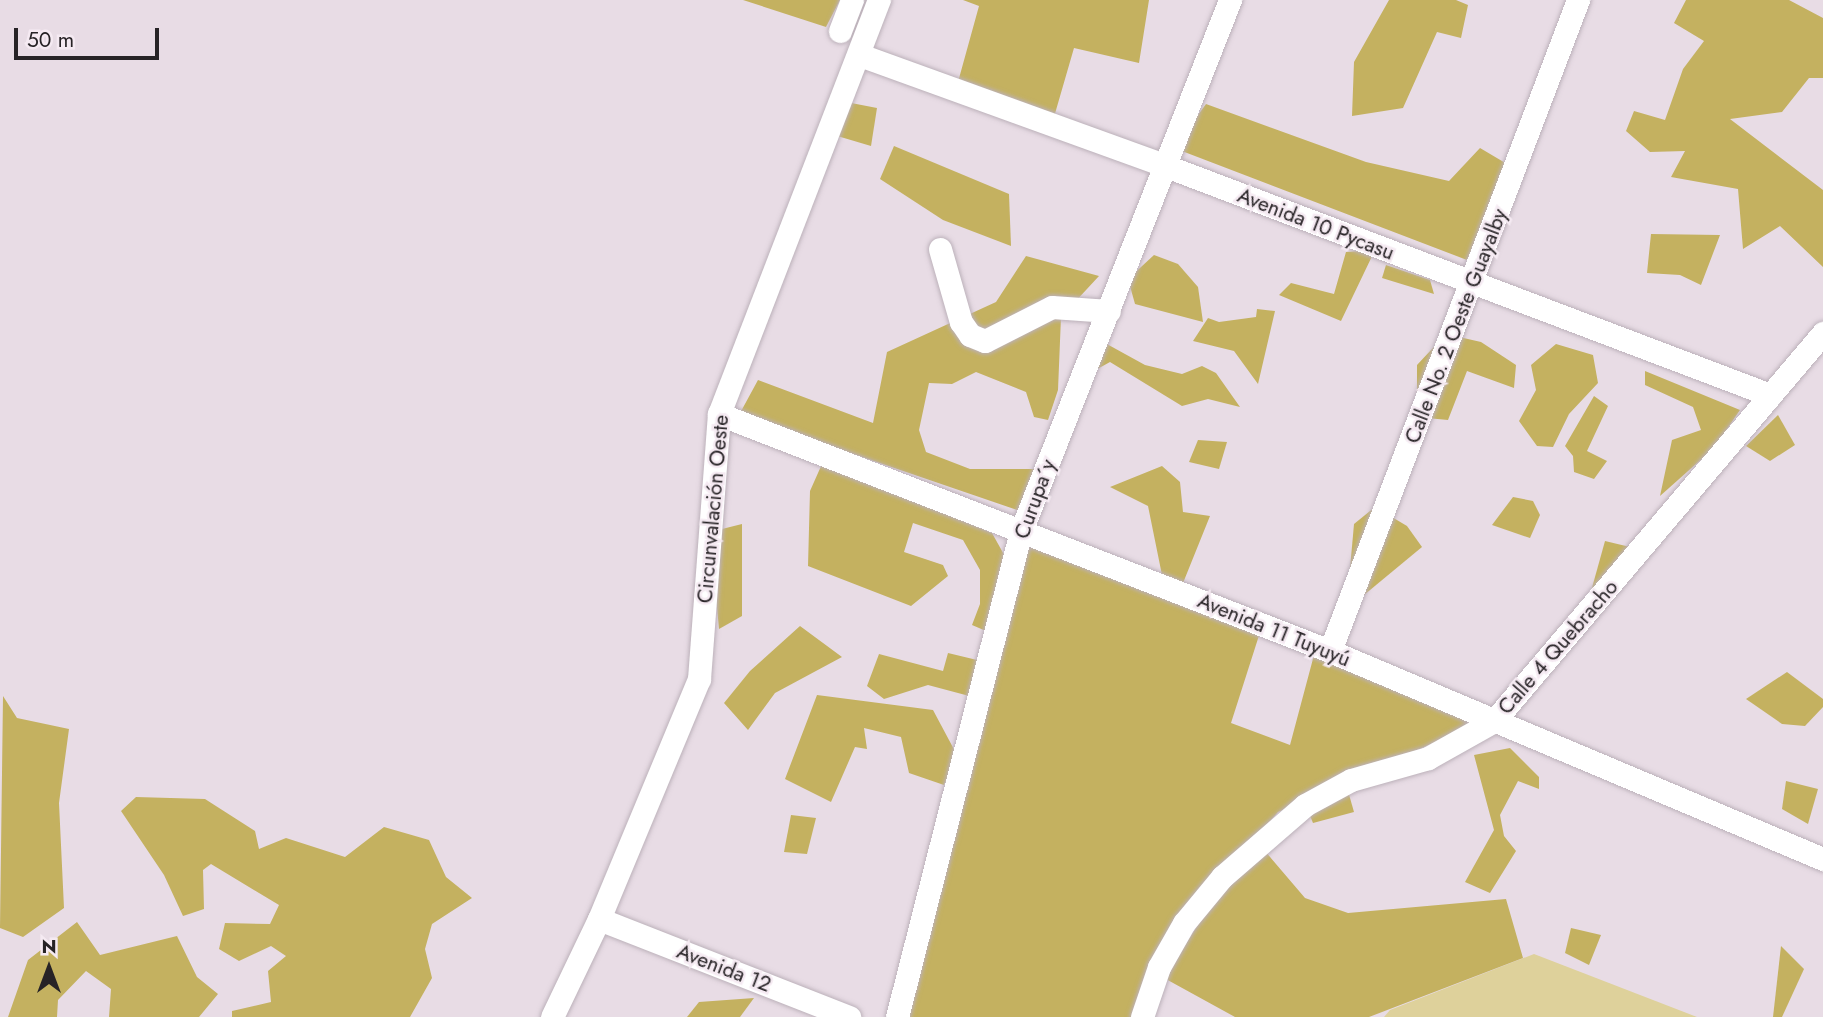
<!DOCTYPE html>
<html>
<head>
<meta charset="utf-8">
<style>
  body { margin:0 }
  #map { position:relative; width:1823px; height:1017px; overflow:hidden; background:#e8dce5; font-family:Jost,sans-serif }
  div>[style] { position:absolute }
  .green>* { inset:0; background:#ded19b }
  .forest>* { inset:0; background:#c4b160 }
  .roads { filter:drop-shadow(0 0 2px #bcb1ba) drop-shadow(0 0 2px #bcb1ba) }
  .minor>* { height:23px; margin:-11.5px; padding:0 11.5px; transform-origin:11.5px; border-radius:11.5px; background:#fff }
  span { translate:-50% -50%; white-space:nowrap; text-align:center; line-height:1.15; -webkit-text-stroke:5px #f5eaf2; paint-order:stroke }
  .street-label { font-size:21px; color:#272326 }
  .north { position:absolute; left:14px; top:933px; width:70px; height:70px; -webkit-text-stroke:5px #f5eaf2; paint-order:stroke; rotate:0deg; font-size:19px; font-weight:700; line-height:28px; text-align:center; color:#272326 }
  .north::after { content:''; display:block; margin:auto; width:24px; height:32px; background:#272326; clip-path:polygon(50% 0,100% 100%,50% 72%,0 100%) }
  .scale { position:absolute; left:14px; top:28px; width:145px; height:32px; box-sizing:border-box; border:4px solid #272326; border-top:0; padding-left:9px; font-size:21px; line-height:24px; white-space:nowrap; color:#272326; -webkit-text-stroke:5px #f5eaf2; paint-order:stroke }
</style>
</head>
<body>
<div id="map">
  <div class="green">
    <i style="clip-path:polygon(1534px 954px,1697px 1017px,1384px 1017px,1390px 1010px)"></i>
  </div>
  <div class="forest">
    <i style="clip-path:polygon(743px 0,840px 0,826px 27px)"></i>
    <i style="clip-path:polygon(963px 0,1149px 0,1139px 63px,1074px 48px,1054px 117px,958px 82px,979px 6px)"></i>
    <i style="clip-path:polygon(1389px 0,1456px 0,1468px 5px,1461px 38px,1437px 32px,1403px 108px,1352px 116px,1354px 62px)"></i>
    <i style="clip-path:polygon(1686px 0,1789px 0,1823px 18px,1823px 78px,1809px 78px,1782px 112px,1730px 119px,1823px 190px,1823px 267px,1780px 226px,1743px 249px,1738px 189px,1671px 177px,1685px 151px,1650px 152px,1626px 131px,1634px 111px,1665px 120px,1683px 69px,1704px 41px,1674px 23px)"></i>
    <i style="clip-path:polygon(846px 102px,877px 108px,871px 146px,834px 135px)"></i>
    <i style="clip-path:polygon(1206px 104px,1366px 162px,1449px 181px,1480px 148px,1507px 164px,1467px 260px,1174px 148px)"></i>
    <i style="clip-path:polygon(894px 146px,1009px 194px,1011px 246px,943px 220px,880px 179px)"></i>
    <i style="clip-path:polygon(1651px 234px,1720px 235px,1701px 285px,1680px 275px,1647px 273px)"></i>
    <i style="clip-path:polygon(1375px 250px,1341px 321px,1279px 295px,1291px 283px,1334px 294px,1346px 252px)"></i>
    <i style="clip-path:polygon(1154px 255px,1178px 264px,1198px 287px,1203px 322px,1135px 304px,1128px 279px)"></i>
    <i style="clip-path:polygon(1026px 256px,1099px 276px,1061px 317px,1058px 390px,1048px 420px,1034px 417px,1026px 392px,976px 372px,952px 384px,929px 383px,919px 430px,926px 452px,970px 469px,1035px 469px,1023px 512px,739px 415px,758px 380px,873px 423px,887px 352px,996px 302px)"></i>
    <i style="clip-path:polygon(1386px 265px,1430px 280px,1434px 294px,1382px 278px)"></i>
    <i style="clip-path:polygon(1257px 309px,1275px 311px,1258px 384px,1234px 351px,1193px 341px,1208px 318px,1219px 322px,1256px 317px)"></i>
    <i style="clip-path:polygon(1446px 334px,1481px 342px,1516px 365px,1514px 388px,1467px 371px,1448px 420px,1427px 418px,1417px 396px,1417px 365px)"></i>
    <i style="clip-path:polygon(1105px 343px,1145px 365px,1182px 374px,1202px 366px,1216px 373px,1240px 407px,1208px 399px,1182px 406px,1110px 362px,1090px 373px)"></i>
    <i style="clip-path:polygon(1556px 344px,1593px 355px,1598px 383px,1569px 414px,1553px 447px,1537px 446px,1519px 421px,1536px 390px,1531px 365px)"></i>
    <i style="clip-path:polygon(1645px 371px,1740px 410px,1714px 448px,1660px 496px,1672px 440px,1701px 430px,1693px 407px,1645px 385px)"></i>
    <i style="clip-path:polygon(1594px 396px,1608px 406px,1587px 451px,1607px 461px,1594px 479px,1574px 472px,1573px 456px,1565px 446px)"></i>
    <i style="clip-path:polygon(1778px 415px,1795px 445px,1770px 461px,1746px 446px)"></i>
    <i style="clip-path:polygon(1198px 440px,1227px 442px,1219px 469px,1189px 462px)"></i>
    <i style="clip-path:polygon(822px 464px,992px 533px,1012px 569px,986px 631px,972px 625px,980px 604px,980px 570px,963px 540px,913px 523px,904px 552px,943px 565px,948px 576px,911px 606px,808px 566px,810px 491px)"></i>
    <i style="clip-path:polygon(1162px 466px,1180px 482px,1183px 512px,1210px 516px,1181px 588px,1163px 580px,1148px 506px,1110px 487px)"></i>
    <i style="clip-path:polygon(1513px 497px,1533px 501px,1540px 515px,1530px 538px,1492px 525px)"></i>
    <i style="clip-path:polygon(1375px 507px,1407px 526px,1422px 547px,1364px 595px,1350px 569px,1354px 524px)"></i>
    <i style="clip-path:polygon(742px 524px,742px 616px,719px 629px,710px 532px)"></i>
    <i style="clip-path:polygon(1605px 541px,1630px 547px,1590px 595px)"></i>
    <i style="clip-path:polygon(1025px 542px,1263px 623px,1231px 723px,1290px 745px,1314px 655px,1478px 723px,1278px 812px,1169px 936px,1136px 1017px,901px 1017px)"></i>
    <i style="clip-path:polygon(800px 626px,842px 657px,775px 693px,748px 730px,724px 703px,750px 671px)"></i>
    <i style="clip-path:polygon(948px 653px,977px 660px,973px 697px,928px 685px,884px 699px,867px 686px,879px 654px,943px 671px)"></i>
    <i style="clip-path:polygon(1787px 672px,1823px 699px,1823px 707px,1805px 726px,1782px 724px,1746px 699px)"></i>
    <i style="clip-path:polygon(817px 695px,933px 710px,957px 755px,944px 785px,909px 773px,901px 737px,864px 728px,867px 749px,855px 747px,831px 802px,785px 779px)"></i>
    <i style="clip-path:polygon(3px 696px,17px 718px,69px 729px,59px 803px,64px 908px,23px 937px,0 928px)"></i>
    <i style="clip-path:polygon(1510px 748px,1539px 777px,1539px 789px,1518px 781px,1500px 815px,1504px 836px,1516px 851px,1490px 893px,1465px 882px,1494px 830px,1474px 755px)"></i>
    <i style="clip-path:polygon(1786px 781px,1818px 789px,1808px 824px,1782px 809px)"></i>
    <i style="clip-path:polygon(1346px 784px,1354px 812px,1313px 823px,1306px 806px)"></i>
    <i style="clip-path:polygon(136px 797px,205px 799px,255px 831px,259px 849px,286px 838px,345px 857px,384px 827px,429px 840px,446px 877px,472px 898px,432px 924px,425px 949px,432px 978px,410px 1017px,232px 1017px,232px 1011px,271px 1002px,268px 971px,286px 956px,271px 946px,239px 961px,219px 949px,225px 923px,270px 924px,279px 905px,211px 864px,203px 870px,204px 909px,183px 916px,164px 875px,121px 811px)"></i>
    <i style="clip-path:polygon(791px 815px,816px 818px,807px 854px,784px 852px)"></i>
    <i style="clip-path:polygon(1264px 850px,1305px 898px,1348px 913px,1506px 899px,1523px 958px,1369px 1017px,1235px 1017px,1164px 978px,1212px 903px)"></i>
    <i style="clip-path:polygon(77px 922px,100px 955px,177px 936px,197px 977px,218px 994px,199px 1017px,109px 1017px,111px 989px,86px 971px,58px 1000px,57px 1017px,8px 1017px,28px 960px)"></i>
    <i style="clip-path:polygon(1571px 928px,1601px 935px,1589px 965px,1565px 953px)"></i>
    <i style="clip-path:polygon(1781px 946px,1804px 969px,1782px 1017px,1773px 1017px)"></i>
    <i style="clip-path:polygon(754px 998px,740px 1017px,687px 1017px,699px 1002px)"></i>
  </div>
  <div class="roads">
    <div class="minor">
      <i style="left:840px;top:31px;width:33px;rotate:-69deg"></i>
      <i style="left:860px;top:55px;width:326px;rotate:19.9deg"></i>
      <i style="left:1166px;top:166px;width:646px;rotate:20.76deg"></i>
      <i style="left:940px;top:249px;width:76px;rotate:74deg"></i>
      <i style="left:961px;top:322px;width:16px;rotate:55deg"></i>
      <i style="left:970px;top:335px;width:16px;rotate:22deg"></i>
      <i style="left:985px;top:341px;width:75px;rotate:-26.9deg"></i>
      <i style="left:1052px;top:307px;width:57px;rotate:4deg"></i>
      <i style="left:719px;top:414px;width:655px;rotate:21.2deg"></i>
      <i style="left:1330px;top:651px;width:535px;rotate:22.88deg"></i>
      <i style="left:1330px;top:651px;width:697px;rotate:-69.15deg"></i>
      <i style="left:599px;top:919px;width:269px;rotate:21.4deg"></i>
      <i style="left:552px;top:1017px;width:109px;rotate:-64.4deg"></i>
      <i style="left:599px;top:919px;width:260px;rotate:-67.4deg"></i>
      <i style="left:699px;top:679px;width:266px;rotate:-85.7deg"></i>
      <i style="left:719px;top:414px;width:444px;rotate:-68.9deg"></i>
      <i style="left:897px;top:1017px;width:502px;rotate:-75.69deg"></i>
      <i style="left:1021px;top:531px;width:571px;rotate:-68.52deg"></i>
      <i style="left:1142px;top:1017px;width:53px;rotate:-71.2deg"></i>
      <i style="left:1159px;top:967px;width:51px;rotate:-60.4deg"></i>
      <i style="left:1184px;top:923px;width:60px;rotate:-50.4deg"></i>
      <i style="left:1222px;top:877px;width:110px;rotate:-40.9deg"></i>
      <i style="left:1305px;top:805px;width:52px;rotate:-28.5deg"></i>
      <i style="left:1351px;top:780px;width:80px;rotate:-15.9deg"></i>
      <i style="left:1428px;top:758px;width:76px;rotate:-29.3deg"></i>
      <i style="left:1494px;top:721px;width:509px;rotate:-49.7deg"></i>
    </div>
  </div>
  <div class="street-label">
    <span style="left:1316px;top:224px;rotate:21deg">Avenida 10 Pycasu</span>
    <span style="left:1456px;top:326px;rotate:-69deg">Calle No. 2 Oeste Guayalby</span>
    <span style="left:1035px;top:499px;rotate:-70deg">Curupa´y</span>
    <span style="left:713px;top:509px;rotate:-85deg">Circunvalación Oeste</span>
    <span style="left:1274px;top:630px;rotate:22deg">Avenida 11 Tuyuyú</span>
    <span style="left:1558px;top:647px;rotate:-49deg">Calle 4 Quebracho</span>
    <span style="left:724px;top:968px;rotate:21deg">Avenida 12</span>
  </div>
  <div class="north">N</div>
  <div class="scale">50 m</div>
</div>
</body>
</html>
